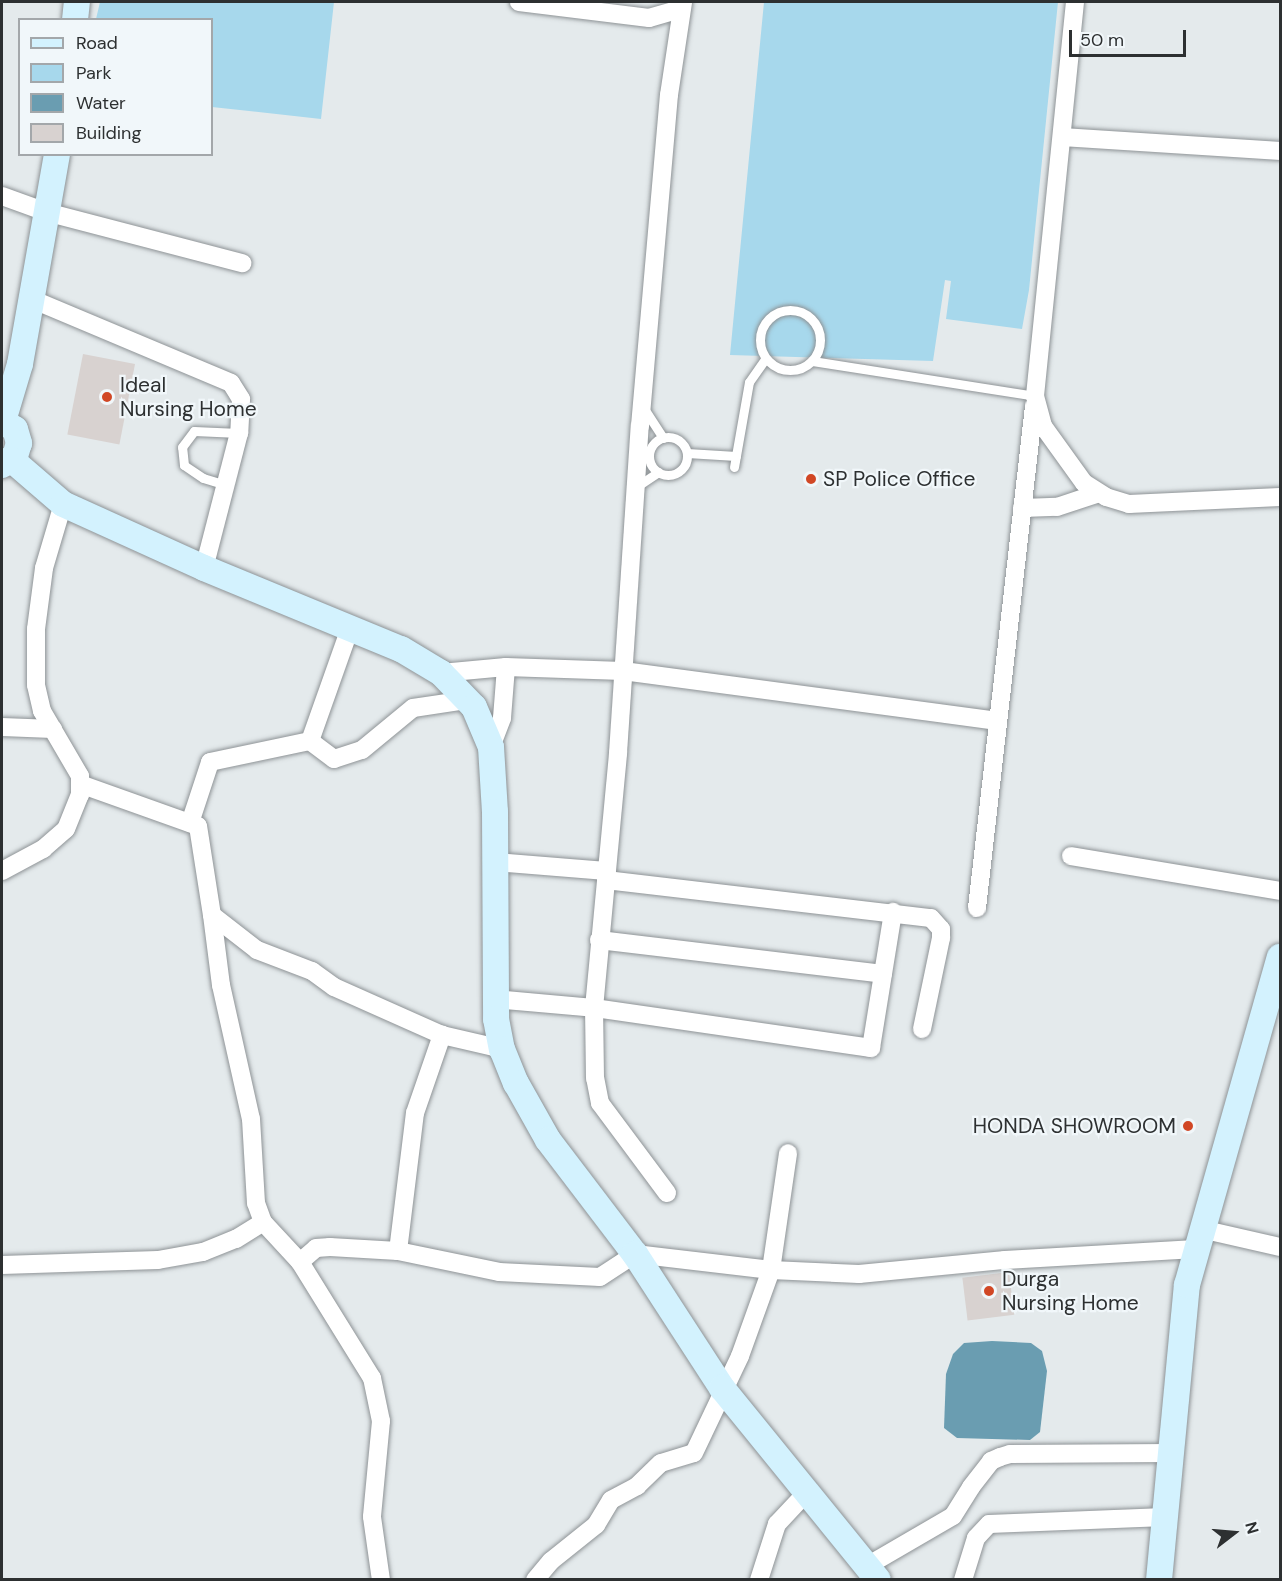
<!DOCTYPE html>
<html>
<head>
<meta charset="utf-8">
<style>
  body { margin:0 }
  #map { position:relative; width:1282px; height:1581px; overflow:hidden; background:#e4eaec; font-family:"DM Sans",sans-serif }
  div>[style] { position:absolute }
  .green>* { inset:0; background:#a7d8ec }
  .water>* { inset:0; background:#6a9db1 }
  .building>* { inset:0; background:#d8d2d0; transform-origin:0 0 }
  .roads { filter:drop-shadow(0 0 2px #8e9396) drop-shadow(0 0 2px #8e9396) }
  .lane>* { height:9px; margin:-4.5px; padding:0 4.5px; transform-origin:4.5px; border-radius:4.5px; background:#fff }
  .lane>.ring { margin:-4.5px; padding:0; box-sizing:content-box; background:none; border:9px solid #fff; border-radius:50% }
  .street>* { height:18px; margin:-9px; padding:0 9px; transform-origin:9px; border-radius:9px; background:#fff }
  .secondary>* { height:26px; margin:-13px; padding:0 13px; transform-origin:13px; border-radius:13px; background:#d3f2fe }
  .dots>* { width:16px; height:16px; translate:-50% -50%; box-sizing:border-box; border:3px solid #f1f7fa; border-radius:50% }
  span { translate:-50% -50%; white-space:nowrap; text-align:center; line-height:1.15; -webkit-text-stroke:4.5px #f1f7fa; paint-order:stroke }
  .poi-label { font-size:21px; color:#2d3031 }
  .left { translate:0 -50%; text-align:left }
  .right { translate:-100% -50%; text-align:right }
  .frame { position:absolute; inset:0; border:3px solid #2d3031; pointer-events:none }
  .legend { position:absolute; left:18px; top:18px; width:195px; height:138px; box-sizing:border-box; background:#f1f7fa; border:2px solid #a3a7aa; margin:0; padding:8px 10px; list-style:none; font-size:18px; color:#2d3031 }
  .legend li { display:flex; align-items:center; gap:12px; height:30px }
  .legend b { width:30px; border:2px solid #a3a7aa }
  .north { position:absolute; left:1204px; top:1503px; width:60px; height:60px; -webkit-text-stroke:4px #f1f7fa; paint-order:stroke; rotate:74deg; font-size:16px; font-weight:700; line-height:24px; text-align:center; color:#2d3031 }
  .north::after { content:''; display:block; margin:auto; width:21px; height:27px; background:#2d3031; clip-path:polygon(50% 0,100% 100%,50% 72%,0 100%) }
  .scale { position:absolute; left:1069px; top:30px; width:117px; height:27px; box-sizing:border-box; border:3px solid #2d3031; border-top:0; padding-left:8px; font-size:18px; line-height:21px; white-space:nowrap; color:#2d3031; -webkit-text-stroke:4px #f1f7fa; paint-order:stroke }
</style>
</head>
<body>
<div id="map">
  <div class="green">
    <i style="clip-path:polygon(100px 2px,334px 2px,321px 119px,212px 107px,212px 20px,96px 19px)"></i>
    <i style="clip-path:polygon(764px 2px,1058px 2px,1029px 290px,1022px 329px,946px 319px,951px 281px,945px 280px,933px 361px,730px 355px)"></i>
  </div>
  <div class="water">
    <i style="clip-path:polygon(992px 1341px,1031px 1343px,1042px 1351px,1047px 1371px,1040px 1432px,1030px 1440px,957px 1438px,944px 1428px,946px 1374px,953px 1354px,964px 1343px)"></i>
  </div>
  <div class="building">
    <i style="left:83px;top:354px;width:53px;height:82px;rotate:11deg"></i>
    <i style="left:1009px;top:1272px;width:43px;height:47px;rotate:83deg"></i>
  </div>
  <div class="roads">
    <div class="lane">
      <i class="ring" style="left:760px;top:310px;width:51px;height:51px"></i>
      <i style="left:812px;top:361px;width:226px;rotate:8.9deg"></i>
      <i style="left:643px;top:407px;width:37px;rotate:57deg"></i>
      <i class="ring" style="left:649px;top:437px;width:29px;height:29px"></i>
      <i style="left:687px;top:453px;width:49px;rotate:3.5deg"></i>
      <i style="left:734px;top:467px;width:86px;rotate:-80deg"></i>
      <i style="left:749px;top:382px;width:28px;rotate:-55deg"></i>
      <i style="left:226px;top:485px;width:24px;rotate:-163deg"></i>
      <i style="left:203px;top:478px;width:23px;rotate:-146deg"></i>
      <i style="left:184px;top:465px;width:18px;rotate:-96deg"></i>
      <i style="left:182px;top:447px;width:20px;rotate:-53deg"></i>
      <i style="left:194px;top:431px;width:45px;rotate:2.5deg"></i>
      <i style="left:636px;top:487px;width:27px;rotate:-34deg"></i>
    </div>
    <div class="street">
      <i style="left:519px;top:2px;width:131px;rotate:7deg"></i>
      <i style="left:649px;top:18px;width:33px;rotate:-16deg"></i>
      <i style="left:1075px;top:2px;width:396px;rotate:95.8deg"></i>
      <i style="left:1035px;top:396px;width:31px;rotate:75deg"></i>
      <i style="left:1043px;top:426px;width:70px;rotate:54.3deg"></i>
      <i style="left:1084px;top:483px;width:26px;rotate:32deg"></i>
      <i style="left:1106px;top:497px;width:24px;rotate:17deg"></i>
      <i style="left:1129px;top:504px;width:151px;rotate:-2.7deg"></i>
      <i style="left:1063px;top:137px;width:217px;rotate:3.7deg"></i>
      <i style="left:2px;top:196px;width:47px;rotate:20deg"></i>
      <i style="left:46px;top:212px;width:203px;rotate:14.6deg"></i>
      <i style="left:29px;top:298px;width:219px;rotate:22.8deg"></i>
      <i style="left:231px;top:383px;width:19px;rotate:58deg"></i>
      <i style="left:241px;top:399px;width:34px;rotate:93deg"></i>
      <i style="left:239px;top:433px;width:139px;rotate:104.5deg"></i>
      <i style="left:1022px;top:508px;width:35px;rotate:-2deg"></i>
      <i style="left:1057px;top:507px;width:44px;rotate:-18.4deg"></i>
      <i style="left:441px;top:673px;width:65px;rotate:-5.3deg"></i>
      <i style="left:506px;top:667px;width:117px;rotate:2deg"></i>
      <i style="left:623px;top:671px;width:378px;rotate:7.6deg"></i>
      <i style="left:2px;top:727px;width:51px;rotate:2.2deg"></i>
      <i style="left:310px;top:741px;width:30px;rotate:37deg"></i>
      <i style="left:334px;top:759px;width:29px;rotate:-18deg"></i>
      <i style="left:362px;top:750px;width:66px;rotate:-39.5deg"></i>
      <i style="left:413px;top:708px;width:55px;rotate:-8.4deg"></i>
      <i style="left:491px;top:747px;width:31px;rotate:-69deg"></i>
      <i style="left:502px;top:718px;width:51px;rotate:-85.5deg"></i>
      <i style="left:80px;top:784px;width:125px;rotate:19.6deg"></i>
      <i style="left:198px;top:826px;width:90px;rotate:81.1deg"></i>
      <i style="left:212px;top:915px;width:57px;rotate:37.9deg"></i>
      <i style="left:257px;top:950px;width:59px;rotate:20.9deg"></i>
      <i style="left:312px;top:971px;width:27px;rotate:36deg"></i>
      <i style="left:334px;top:987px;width:118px;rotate:24deg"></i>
      <i style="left:442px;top:1035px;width:62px;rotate:13.1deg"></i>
      <i style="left:190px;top:823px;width:64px;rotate:-71.8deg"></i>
      <i style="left:210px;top:762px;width:102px;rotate:-11.9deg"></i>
      <i style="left:310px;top:741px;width:120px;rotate:-70.5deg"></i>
      <i style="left:1071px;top:856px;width:212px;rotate:9.5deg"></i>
      <i style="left:495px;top:862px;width:112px;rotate:4.6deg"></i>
      <i style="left:2px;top:871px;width:47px;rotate:-28.2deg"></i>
      <i style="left:43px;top:849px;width:30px;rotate:-41deg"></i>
      <i style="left:66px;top:829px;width:37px;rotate:-68deg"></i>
      <i style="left:80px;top:795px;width:19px;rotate:-90deg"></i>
      <i style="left:80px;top:776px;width:75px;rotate:-120.3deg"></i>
      <i style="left:42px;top:711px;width:27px;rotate:-103deg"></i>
      <i style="left:36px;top:685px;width:56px;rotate:-90deg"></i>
      <i style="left:36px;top:629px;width:62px;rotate:-82.5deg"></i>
      <i style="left:44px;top:568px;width:67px;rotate:-73.5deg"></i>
      <i style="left:606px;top:880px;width:327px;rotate:6.7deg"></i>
      <i style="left:931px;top:918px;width:15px;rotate:48deg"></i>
      <i style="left:941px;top:929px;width:9px;rotate:90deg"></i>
      <i style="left:941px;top:938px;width:93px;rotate:101.8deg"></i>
      <i style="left:977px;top:908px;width:505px;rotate:-83.52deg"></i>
      <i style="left:212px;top:915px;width:71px;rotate:82.7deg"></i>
      <i style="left:221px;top:985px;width:137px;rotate:77.4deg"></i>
      <i style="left:251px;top:1119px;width:84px;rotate:86.6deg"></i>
      <i style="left:256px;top:1203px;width:20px;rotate:70deg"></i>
      <i style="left:263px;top:1222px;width:54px;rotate:47.2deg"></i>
      <i style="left:300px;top:1262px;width:137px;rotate:58.2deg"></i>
      <i style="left:372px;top:1378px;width:44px;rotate:78.2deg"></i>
      <i style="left:381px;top:1421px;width:96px;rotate:95.4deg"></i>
      <i style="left:372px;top:1517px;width:64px;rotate:81.9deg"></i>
      <i style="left:599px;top:940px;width:286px;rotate:6.8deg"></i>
      <i style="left:494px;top:999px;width:100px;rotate:5.1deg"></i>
      <i style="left:594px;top:1008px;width:256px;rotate:-84.6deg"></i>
      <i style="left:618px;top:753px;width:328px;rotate:-86.2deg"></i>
      <i style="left:640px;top:426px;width:332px;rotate:-85deg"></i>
      <i style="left:669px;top:95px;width:94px;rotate:-81.4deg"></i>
      <i style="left:667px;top:1193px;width:112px;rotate:-126.7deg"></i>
      <i style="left:600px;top:1103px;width:25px;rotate:-101deg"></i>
      <i style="left:595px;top:1078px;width:70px;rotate:-90.8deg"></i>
      <i style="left:594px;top:1008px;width:280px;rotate:8.2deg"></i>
      <i style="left:871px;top:1048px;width:138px;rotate:-80.8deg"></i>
      <i style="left:1201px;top:1229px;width:81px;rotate:12.8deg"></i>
      <i style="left:398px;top:1251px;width:139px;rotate:-83deg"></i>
      <i style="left:415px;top:1113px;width:83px;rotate:-70.9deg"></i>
      <i style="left:300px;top:1262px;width:21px;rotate:-41deg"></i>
      <i style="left:316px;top:1248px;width:14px;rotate:-4deg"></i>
      <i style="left:330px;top:1247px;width:68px;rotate:3.4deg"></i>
      <i style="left:398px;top:1251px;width:103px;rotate:11.7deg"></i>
      <i style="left:499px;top:1272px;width:101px;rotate:2.8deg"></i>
      <i style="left:600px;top:1277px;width:42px;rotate:-33.3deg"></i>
      <i style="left:635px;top:1254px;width:137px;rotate:6.7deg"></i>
      <i style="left:771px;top:1270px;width:88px;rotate:2.6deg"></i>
      <i style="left:859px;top:1274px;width:147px;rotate:-5.5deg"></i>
      <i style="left:1005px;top:1260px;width:191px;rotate:-3.3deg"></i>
      <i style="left:2px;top:1265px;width:156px;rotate:-1.8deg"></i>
      <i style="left:158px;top:1260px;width:46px;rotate:-10.1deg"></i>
      <i style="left:203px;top:1252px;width:35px;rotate:-22deg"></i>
      <i style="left:236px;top:1239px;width:32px;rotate:-32deg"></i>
      <i style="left:867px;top:1566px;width:99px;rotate:-30.2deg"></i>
      <i style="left:953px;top:1516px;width:34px;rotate:-58deg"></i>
      <i style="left:971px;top:1487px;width:33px;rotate:-52deg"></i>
      <i style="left:991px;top:1461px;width:10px;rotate:-24deg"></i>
      <i style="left:1000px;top:1457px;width:10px;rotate:-17deg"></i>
      <i style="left:1010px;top:1454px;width:161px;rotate:-0.4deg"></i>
      <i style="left:535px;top:1580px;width:25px;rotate:-50deg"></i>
      <i style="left:551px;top:1561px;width:58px;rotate:-38.7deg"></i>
      <i style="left:596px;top:1525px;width:29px;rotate:-59deg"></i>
      <i style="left:611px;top:1500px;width:30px;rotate:-28deg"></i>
      <i style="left:637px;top:1486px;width:33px;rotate:-44deg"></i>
      <i style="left:661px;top:1463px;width:34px;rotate:-17deg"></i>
      <i style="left:694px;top:1453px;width:107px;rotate:-64.6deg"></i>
      <i style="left:740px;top:1356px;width:91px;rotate:-70.2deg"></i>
      <i style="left:771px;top:1270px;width:118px;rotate:-81.7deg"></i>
      <i style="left:759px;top:1580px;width:59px;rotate:-72.2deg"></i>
      <i style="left:777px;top:1524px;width:41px;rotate:-47deg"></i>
      <i style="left:963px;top:1580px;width:44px;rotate:-72.8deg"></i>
      <i style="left:976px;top:1538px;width:19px;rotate:-47deg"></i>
      <i style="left:989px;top:1524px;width:176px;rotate:-2.3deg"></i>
    </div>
    <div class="secondary">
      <i style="left:75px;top:20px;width:18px;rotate:-84deg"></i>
      <i style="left:2px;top:421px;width:15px;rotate:32deg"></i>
      <i style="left:15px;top:429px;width:15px;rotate:74deg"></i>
      <i style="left:19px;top:443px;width:14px;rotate:107deg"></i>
      <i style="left:15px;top:456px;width:16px;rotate:145deg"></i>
      <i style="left:3px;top:421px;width:59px;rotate:-73.4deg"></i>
      <i style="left:20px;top:364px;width:213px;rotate:-80deg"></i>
      <i style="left:12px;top:460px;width:67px;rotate:40.8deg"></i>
      <i style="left:63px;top:504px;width:155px;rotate:24.4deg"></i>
      <i style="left:204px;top:568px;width:213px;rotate:22.4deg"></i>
      <i style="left:401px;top:649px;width:47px;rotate:31deg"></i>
      <i style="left:441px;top:673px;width:47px;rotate:45.9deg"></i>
      <i style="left:474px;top:707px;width:43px;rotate:67deg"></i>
      <i style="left:491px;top:747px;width:65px;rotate:86.5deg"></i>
      <i style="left:495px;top:812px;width:207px;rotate:89.7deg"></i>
      <i style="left:496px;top:1019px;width:31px;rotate:79deg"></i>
      <i style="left:502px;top:1049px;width:37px;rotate:68deg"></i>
      <i style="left:516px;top:1083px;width:65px;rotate:60.7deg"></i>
      <i style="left:548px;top:1140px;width:143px;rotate:52.7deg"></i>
      <i style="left:635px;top:1254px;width:160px;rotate:57deg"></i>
      <i style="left:722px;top:1388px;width:247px;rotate:50.9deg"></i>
      <i style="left:1159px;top:1580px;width:296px;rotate:-84.6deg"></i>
      <i style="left:1187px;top:1285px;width:341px;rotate:-74.2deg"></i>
    </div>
  </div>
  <div class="dots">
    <i style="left:107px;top:397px;background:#d14725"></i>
    <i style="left:811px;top:479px;background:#d14725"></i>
    <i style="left:1188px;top:1126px;background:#d14725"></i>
    <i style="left:989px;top:1291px;background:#d14725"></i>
  </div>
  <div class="poi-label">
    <span class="left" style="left:120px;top:397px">Ideal<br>Nursing Home</span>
    <span class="left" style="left:823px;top:479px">SP Police Office</span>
    <span class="right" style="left:1176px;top:1126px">HONDA SHOWROOM</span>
    <span class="left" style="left:1002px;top:1291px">Durga<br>Nursing Home</span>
  </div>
  <div class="frame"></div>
  <ul class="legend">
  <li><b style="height:8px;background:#d3f2fe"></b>Road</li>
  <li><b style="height:16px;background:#a7d8ec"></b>Park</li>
  <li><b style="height:16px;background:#6a9db1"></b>Water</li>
  <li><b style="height:16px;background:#d8d2d0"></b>Building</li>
  </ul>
  <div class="north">N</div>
  <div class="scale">50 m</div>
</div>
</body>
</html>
